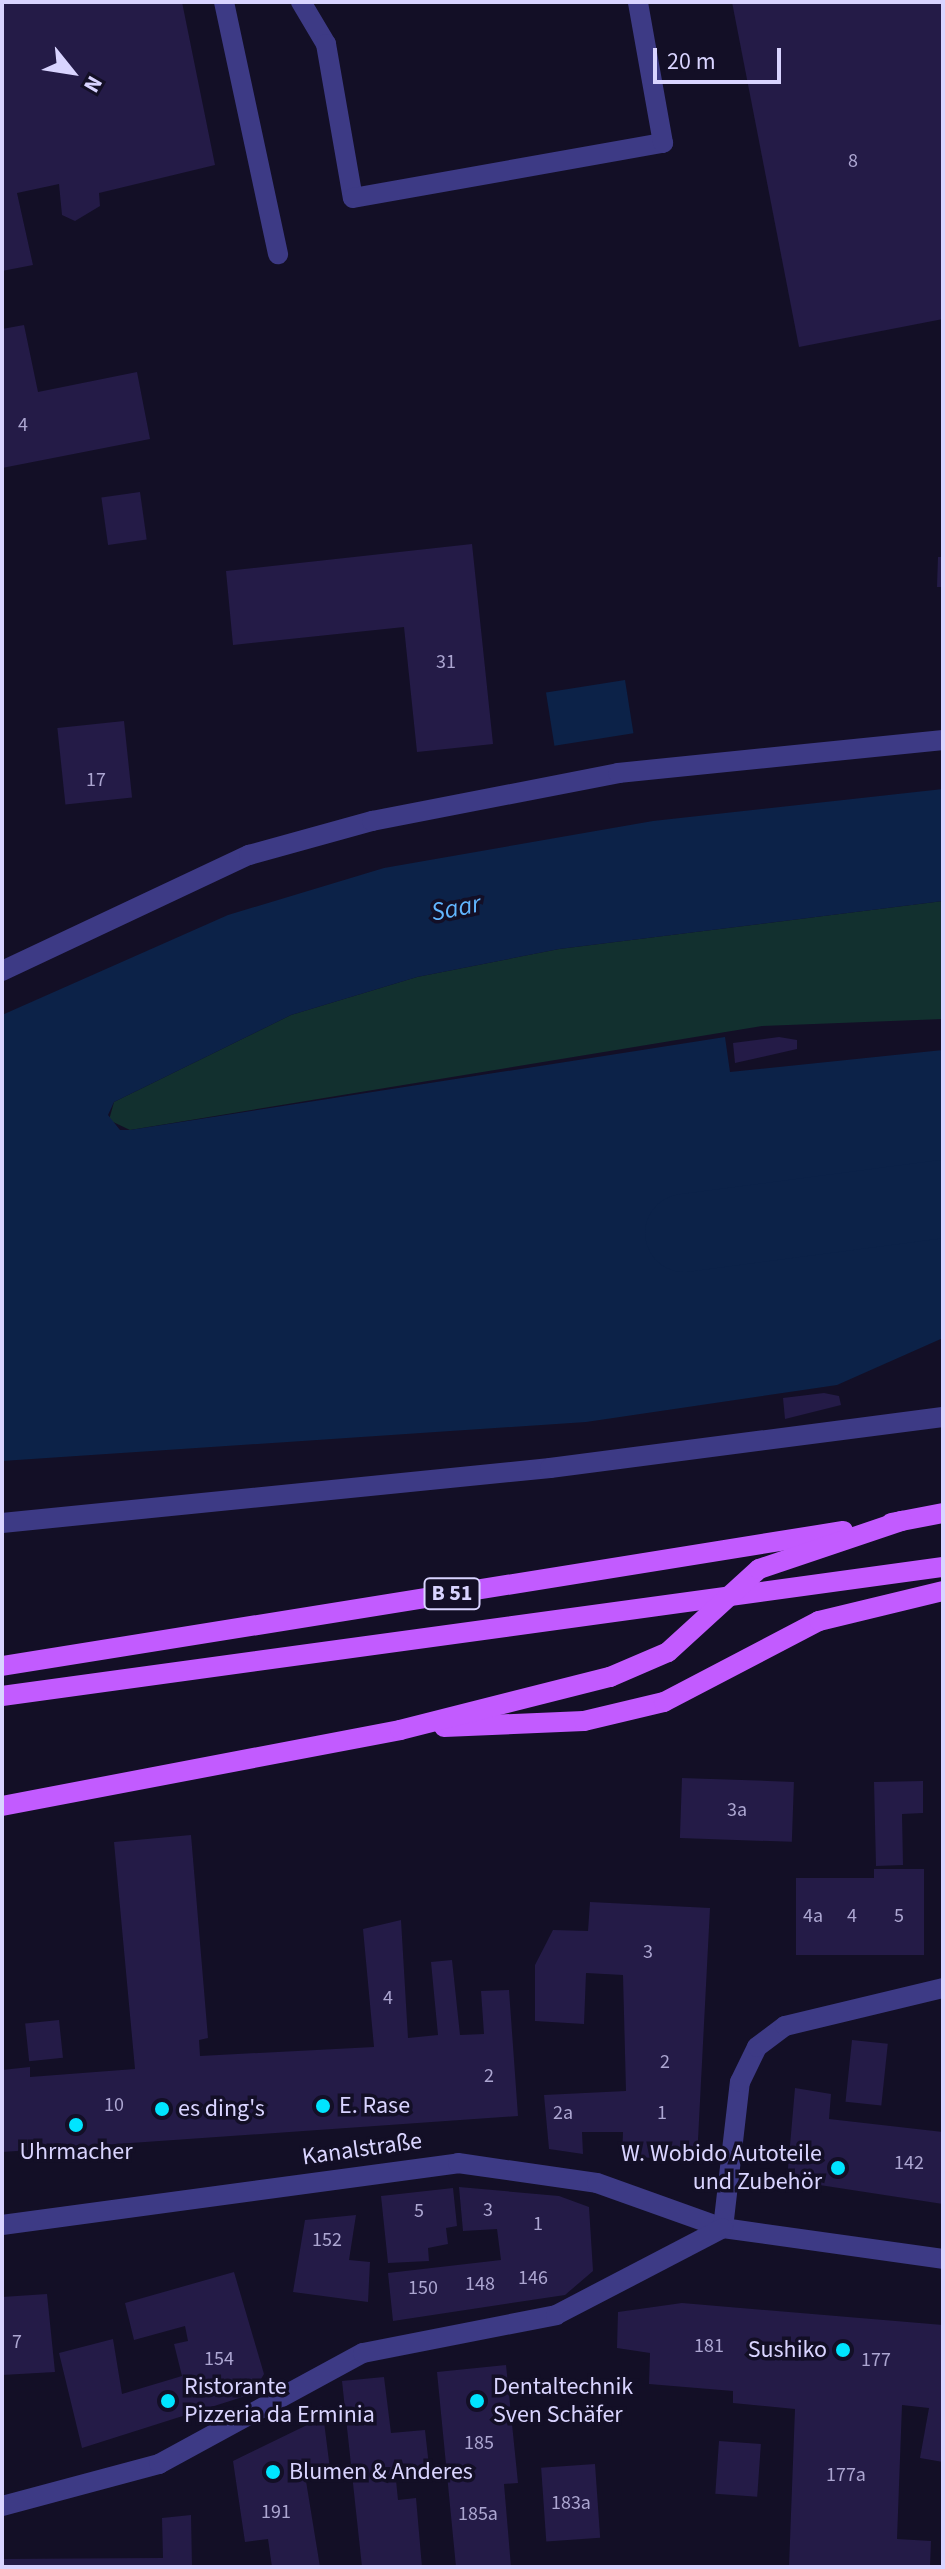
<!DOCTYPE html>
<html>
<head>
<meta charset="utf-8">
<style>
  body { margin:0 }
  #map { position:relative; width:945px; height:2569px; overflow:hidden; background:#130f26; font-family:"Source Sans 3",sans-serif }
  div>[style] { position:absolute }
  .green>* { inset:0; background:#12302f }
  .water>* { inset:0; background:#0c2248; transform-origin:0 0 }
  .river>* { height:78px; margin:-39px; padding:0 39px; transform-origin:39px; border-radius:39px; background:#0c2248 }
  .building>* { inset:0; background:#241b47; transform-origin:0 0 }
  .minor>* { height:20px; margin:-10px; padding:0 10px; transform-origin:10px; border-radius:10px; background:#3d3a85 }
  .major>* { height:20px; margin:-10px; padding:0 10px; transform-origin:10px; border-radius:10px; background:#c25bff }
  .dots>* { width:22px; height:22px; translate:-50% -50%; box-sizing:border-box; border:4px solid #130f26; border-radius:50% }
  span { translate:-50% -50%; white-space:nowrap; text-align:center; line-height:1.15; -webkit-text-stroke:7px #130f26; paint-order:stroke }
  .number-label { font-size:20px; color:#aca6d1 }
  .number-label span { -webkit-text-stroke-width:0 }
  .shield-label span { padding:2px 6px; background:#130f26; border:2px solid; border-radius:6px; -webkit-text-stroke-width:0 }
  .shield-label { font-size:22px; color:#d9d4ff; font-weight:700 }
  .poi-label { font-size:24px; color:#d9d4ff }
  .left { translate:0 -50%; text-align:left }
  .right { translate:-100% -50%; text-align:right }
  .street-label { font-size:24px; color:#d9d4ff }
  .water-label { font-size:26px; color:#62b6ff; font-style:italic }
  .frame { position:absolute; inset:0; border:4px solid #d9d4ff; pointer-events:none }
  .north { position:absolute; left:32px; top:32px; width:80px; height:80px; -webkit-text-stroke:6px #130f26; paint-order:stroke; rotate:120deg; font-size:22px; font-weight:700; line-height:32px; text-align:center; color:#d9d4ff }
  .north::after { content:''; display:block; margin:auto; width:28px; height:36px; background:#d9d4ff; clip-path:polygon(50% 0,100% 100%,50% 72%,0 100%) }
  .scale { position:absolute; left:653px; top:48px; width:128px; height:36px; box-sizing:border-box; border:4px solid #d9d4ff; border-top:0; padding-left:10px; font-size:24px; line-height:28px; white-space:nowrap; color:#d9d4ff; -webkit-text-stroke:6px #130f26; paint-order:stroke }
</style>
</head>
<body>
<div id="map">
  <div class="green">
    <i style="clip-path:polygon(943px 901px,943px 1019px,762px 1026px,130px 1130px,109px 1120px,114px 1102px,291px 1015px,417px 977px,559px 949px)"></i>
  </div>
  <div class="water">
    <i style="left:625px;top:680px;width:54px;height:80px;rotate:81deg"></i>
    <i style="clip-path:polygon(evenodd,943px 789px,943px 901px,559px 949px,417px 977px,291px 1015px,114px 1102px,108px 1115px,120px 1130px,130px 1130px,725px 1037px,730px 1072px,943px 1050px,943px 1338px,837px 1385px,586px 1422px,2px 1461px,2px 1015px,228px 915px,384px 868px,653px 821px,943px 789px,831px 1214px,838px 1217px,829px 1226px,792px 1230px,791px 1216px,831px 1214px)"></i>
  </div>
  <div class="river">
    <i style="left:684px;top:1233px;width:261px;rotate:-7.5deg"></i>
  </div>
  <div class="building">
    <i style="clip-path:polygon(2px 2px,182px 2px,215px 165px,99px 193px,100px 206px,75px 221px,62px 215px,59px 184px,17px 193px,33px 265px,2px 271px)"></i>
    <i style="clip-path:polygon(732px 2px,943px 2px,943px 319px,799px 347px)"></i>
    <i style="clip-path:polygon(24px 325px,38px 392px,137px 372px,150px 439px,2px 468px,2px 329px)"></i>
    <i style="left:140px;top:492px;width:48px;height:39px;rotate:82deg"></i>
    <i style="clip-path:polygon(472px 544px,493px 744px,417px 752px,404px 627px,233px 645px,226px 571px)"></i>
    <i style="clip-path:polygon(938px 557px,943px 557px,943px 587px,937px 587px)"></i>
    <i style="left:124px;top:721px;width:77px;height:67px;rotate:84deg"></i>
    <i style="clip-path:polygon(779px 1037px,797px 1040px,797px 1049px,735px 1063px,733px 1043px)"></i>
    <i style="clip-path:polygon(824px 1393px,839px 1396px,841px 1405px,785px 1419px,783px 1398px)"></i>
    <i style="left:682px;top:1778px;width:112px;height:60px;rotate:2deg"></i>
    <i style="clip-path:polygon(923px 1781px,923px 1813px,902px 1814px,903px 1865px,876px 1866px,874px 1782px)"></i>
    <i style="clip-path:polygon(191px 1835px,208px 2038px,199px 2040px,200px 2056px,374px 2047px,363px 1929px,401px 1920px,408px 2038px,438px 2035px,431px 1962px,452px 1960px,460px 2035px,484px 2034px,481px 1991px,509px 1990px,518px 2116px,2px 2152px,2px 2070px,30px 2067px,30px 2077px,135px 2069px,114px 1842px)"></i>
    <i style="clip-path:polygon(874px 1869px,924px 1869px,924px 1955px,796px 1955px,796px 1878px,874px 1878px)"></i>
    <i style="clip-path:polygon(590px 1902px,710px 1908px,697px 2159px,622px 2157px,623px 2132px,582px 2132px,583px 2154px,549px 2149px,544px 2095px,626px 2091px,623px 1975px,586px 1973px,584px 2024px,535px 2021px,535px 1965px,553px 1930px,588px 1931px)"></i>
    <i style="left:59px;top:2020px;width:38px;height:34px;rotate:84deg"></i>
    <i style="left:852px;top:2040px;width:36px;height:62px;rotate:6deg"></i>
    <i style="clip-path:polygon(795px 2088px,831px 2094px,829px 2119px,943px 2132px,943px 2204px,787px 2180px)"></i>
    <i style="clip-path:polygon(459px 2187px,559px 2196px,589px 2207px,593px 2271px,565px 2295px,393px 2321px,388px 2273px,501px 2260px,497px 2229px,463px 2231px)"></i>
    <i style="clip-path:polygon(453px 2188px,457px 2226px,446px 2228px,448px 2244px,428px 2248px,429px 2261px,388px 2263px,381px 2196px)"></i>
    <i style="clip-path:polygon(356px 2215px,349px 2260px,370px 2262px,368px 2302px,293px 2292px,305px 2220px)"></i>
    <i style="clip-path:polygon(234px 2272px,264px 2374px,252px 2394px,82px 2448px,59px 2353px,113px 2339px,122px 2394px,182px 2376px,174px 2344px,188px 2341px,185px 2326px,134px 2340px,125px 2303px)"></i>
    <i style="clip-path:polygon(47px 2294px,55px 2372px,2px 2375px,2px 2297px)"></i>
    <i style="clip-path:polygon(682px 2303px,943px 2325px,943px 2462px,920px 2458px,929px 2408px,902px 2405px,897px 2539px,931px 2541px,930px 2567px,789px 2567px,795px 2409px,733px 2403px,733px 2391px,649px 2384px,650px 2353px,617px 2348px,618px 2312px)"></i>
    <i style="clip-path:polygon(506px 2365px,518px 2483px,504px 2484px,511px 2567px,456px 2567px,437px 2372px)"></i>
    <i style="clip-path:polygon(384px 2377px,391px 2433px,425px 2430px,429px 2466px,395px 2470px,398px 2500px,416px 2498px,422px 2567px,362px 2567px,342px 2381px)"></i>
    <i style="clip-path:polygon(322px 2406px,331px 2477px,306px 2481px,320px 2567px,272px 2567px,268px 2539px,245px 2542px,233px 2461px,307px 2425px,306px 2409px)"></i>
    <i style="left:719px;top:2441px;width:42px;height:53px;rotate:4deg"></i>
    <i style="left:595px;top:2464px;width:74px;height:54px;rotate:86deg"></i>
    <i style="clip-path:polygon(191px 2515px,192px 2567px,3px 2567px,2px 2559px,163px 2558px,162px 2518px)"></i>
  </div>
  <div class="minor">
    <i style="left:224px;top:2px;width:258px;rotate:77.9deg"></i>
    <i style="left:301px;top:2px;width:49px;rotate:59.2deg"></i>
    <i style="left:326px;top:44px;width:156px;rotate:80.1deg"></i>
    <i style="left:353px;top:198px;width:315px;rotate:-10.1deg"></i>
    <i style="left:663px;top:143px;width:143px;rotate:-100.1deg"></i>
    <i style="left:2px;top:971px;width:273px;rotate:-25.2deg"></i>
    <i style="left:249px;top:855px;width:128px;rotate:-15.5deg"></i>
    <i style="left:372px;top:821px;width:251px;rotate:-11deg"></i>
    <i style="left:618px;top:773px;width:327px;rotate:-5.8deg"></i>
    <i style="left:2px;top:1523px;width:551px;rotate:-5.73deg"></i>
    <i style="left:550px;top:1468px;width:396px;rotate:-7.4deg"></i>
    <i style="left:2px;top:2225px;width:460px;rotate:-7.7deg"></i>
    <i style="left:458px;top:2163px;width:140px;rotate:8.2deg"></i>
    <i style="left:597px;top:2183px;width:134px;rotate:19.7deg"></i>
    <i style="left:723px;top:2228px;width:222px;rotate:8deg"></i>
    <i style="left:723px;top:2228px;width:147px;rotate:-83.4deg"></i>
    <i style="left:740px;top:2082px;width:39px;rotate:-64deg"></i>
    <i style="left:757px;top:2047px;width:35px;rotate:-37deg"></i>
    <i style="left:785px;top:2026px;width:163px;rotate:-13.5deg"></i>
    <i style="left:2px;top:2506px;width:163px;rotate:-15deg"></i>
    <i style="left:159px;top:2464px;width:232px;rotate:-28.6deg"></i>
    <i style="left:363px;top:2353px;width:197px;rotate:-11.1deg"></i>
    <i style="left:556px;top:2315px;width:188px;rotate:-27.5deg"></i>
  </div>
  <div class="major">
    <i style="left:891px;top:1523px;width:53px;rotate:-10.9deg"></i>
    <i style="left:2px;top:1666px;width:852px;rotate:-9.12deg"></i>
    <i style="left:2px;top:1696px;width:950px;rotate:-7.81deg"></i>
    <i style="left:444px;top:1727px;width:140px;rotate:-2.5deg"></i>
    <i style="left:584px;top:1721px;width:82px;rotate:-13.4deg"></i>
    <i style="left:664px;top:1702px;width:175px;rotate:-27.6deg"></i>
    <i style="left:819px;top:1621px;width:128px;rotate:-13.6deg"></i>
    <i style="left:2px;top:1806px;width:405px;rotate:-10.8deg"></i>
    <i style="left:400px;top:1730px;width:217px;rotate:-14.2deg"></i>
    <i style="left:610px;top:1677px;width:63px;rotate:-23.3deg"></i>
    <i style="left:668px;top:1652px;width:123px;rotate:-42.4deg"></i>
    <i style="left:759px;top:1569px;width:151px;rotate:-18.6deg"></i>
  </div>
  <div class="dots">
    <i style="left:323px;top:2106px;background:#00e5ff"></i>
    <i style="left:162px;top:2109px;background:#00e5ff"></i>
    <i style="left:76px;top:2125px;background:#00e5ff"></i>
    <i style="left:838px;top:2168px;background:#00e5ff"></i>
    <i style="left:843px;top:2350px;background:#00e5ff"></i>
    <i style="left:168px;top:2401px;background:#00e5ff"></i>
    <i style="left:477px;top:2401px;background:#00e5ff"></i>
    <i style="left:273px;top:2472px;background:#00e5ff"></i>
  </div>
  <div class="number-label">
    <span style="left:853px;top:161px">8</span>
    <span style="left:23px;top:425px">4</span>
    <span style="left:446px;top:662px">31</span>
    <span style="left:96px;top:780px">17</span>
    <span style="left:737px;top:1810px">3a</span>
    <span style="left:813px;top:1916px">4a</span>
    <span style="left:852px;top:1916px">4</span>
    <span style="left:899px;top:1916px">5</span>
    <span style="left:648px;top:1952px">3</span>
    <span style="left:388px;top:1998px">4</span>
    <span style="left:665px;top:2062px">2</span>
    <span style="left:489px;top:2076px">2</span>
    <span style="left:114px;top:2105px">10</span>
    <span style="left:563px;top:2113px">2a</span>
    <span style="left:662px;top:2113px">1</span>
    <span style="left:909px;top:2163px">142</span>
    <span style="left:488px;top:2210px">3</span>
    <span style="left:419px;top:2211px">5</span>
    <span style="left:538px;top:2224px">1</span>
    <span style="left:327px;top:2240px">152</span>
    <span style="left:533px;top:2278px">146</span>
    <span style="left:480px;top:2284px">148</span>
    <span style="left:423px;top:2288px">150</span>
    <span style="left:17px;top:2342px">7</span>
    <span style="left:709px;top:2346px">181</span>
    <span style="left:219px;top:2359px">154</span>
    <span style="left:876px;top:2360px">177</span>
    <span style="left:479px;top:2443px">185</span>
    <span style="left:846px;top:2475px">177a</span>
    <span style="left:571px;top:2503px">183a</span>
    <span style="left:276px;top:2512px">191</span>
    <span style="left:478px;top:2514px">185a</span>
  </div>
  <div class="shield-label">
    <span style="left:452px;top:1594px">B 51</span>
  </div>
  <div class="poi-label">
    <span class="left" style="left:339px;top:2106px">E. Rase</span>
    <span class="left" style="left:178px;top:2109px">es ding's</span>
    <span style="left:76px;top:2152px">Uhrmacher</span>
    <span class="right" style="left:822px;top:2168px">W. Wobido Autoteile<br>und Zubehör</span>
    <span class="right" style="left:827px;top:2350px">Sushiko</span>
    <span class="left" style="left:184px;top:2401px">Ristorante<br>Pizzeria da Erminia</span>
    <span class="left" style="left:493px;top:2401px">Dentaltechnik<br>Sven Schäfer</span>
    <span class="left" style="left:289px;top:2472px">Blumen &amp; Anderes</span>
  </div>
  <div class="street-label">
    <span style="left:362px;top:2149px;rotate:-8deg">Kanalstraße</span>
  </div>
  <div class="water-label">
    <span style="left:456px;top:908px;rotate:-11deg">Saar</span>
  </div>
  <div class="frame"></div>
  <div class="north">N</div>
  <div class="scale">20 m</div>
</div>
</body>
</html>
